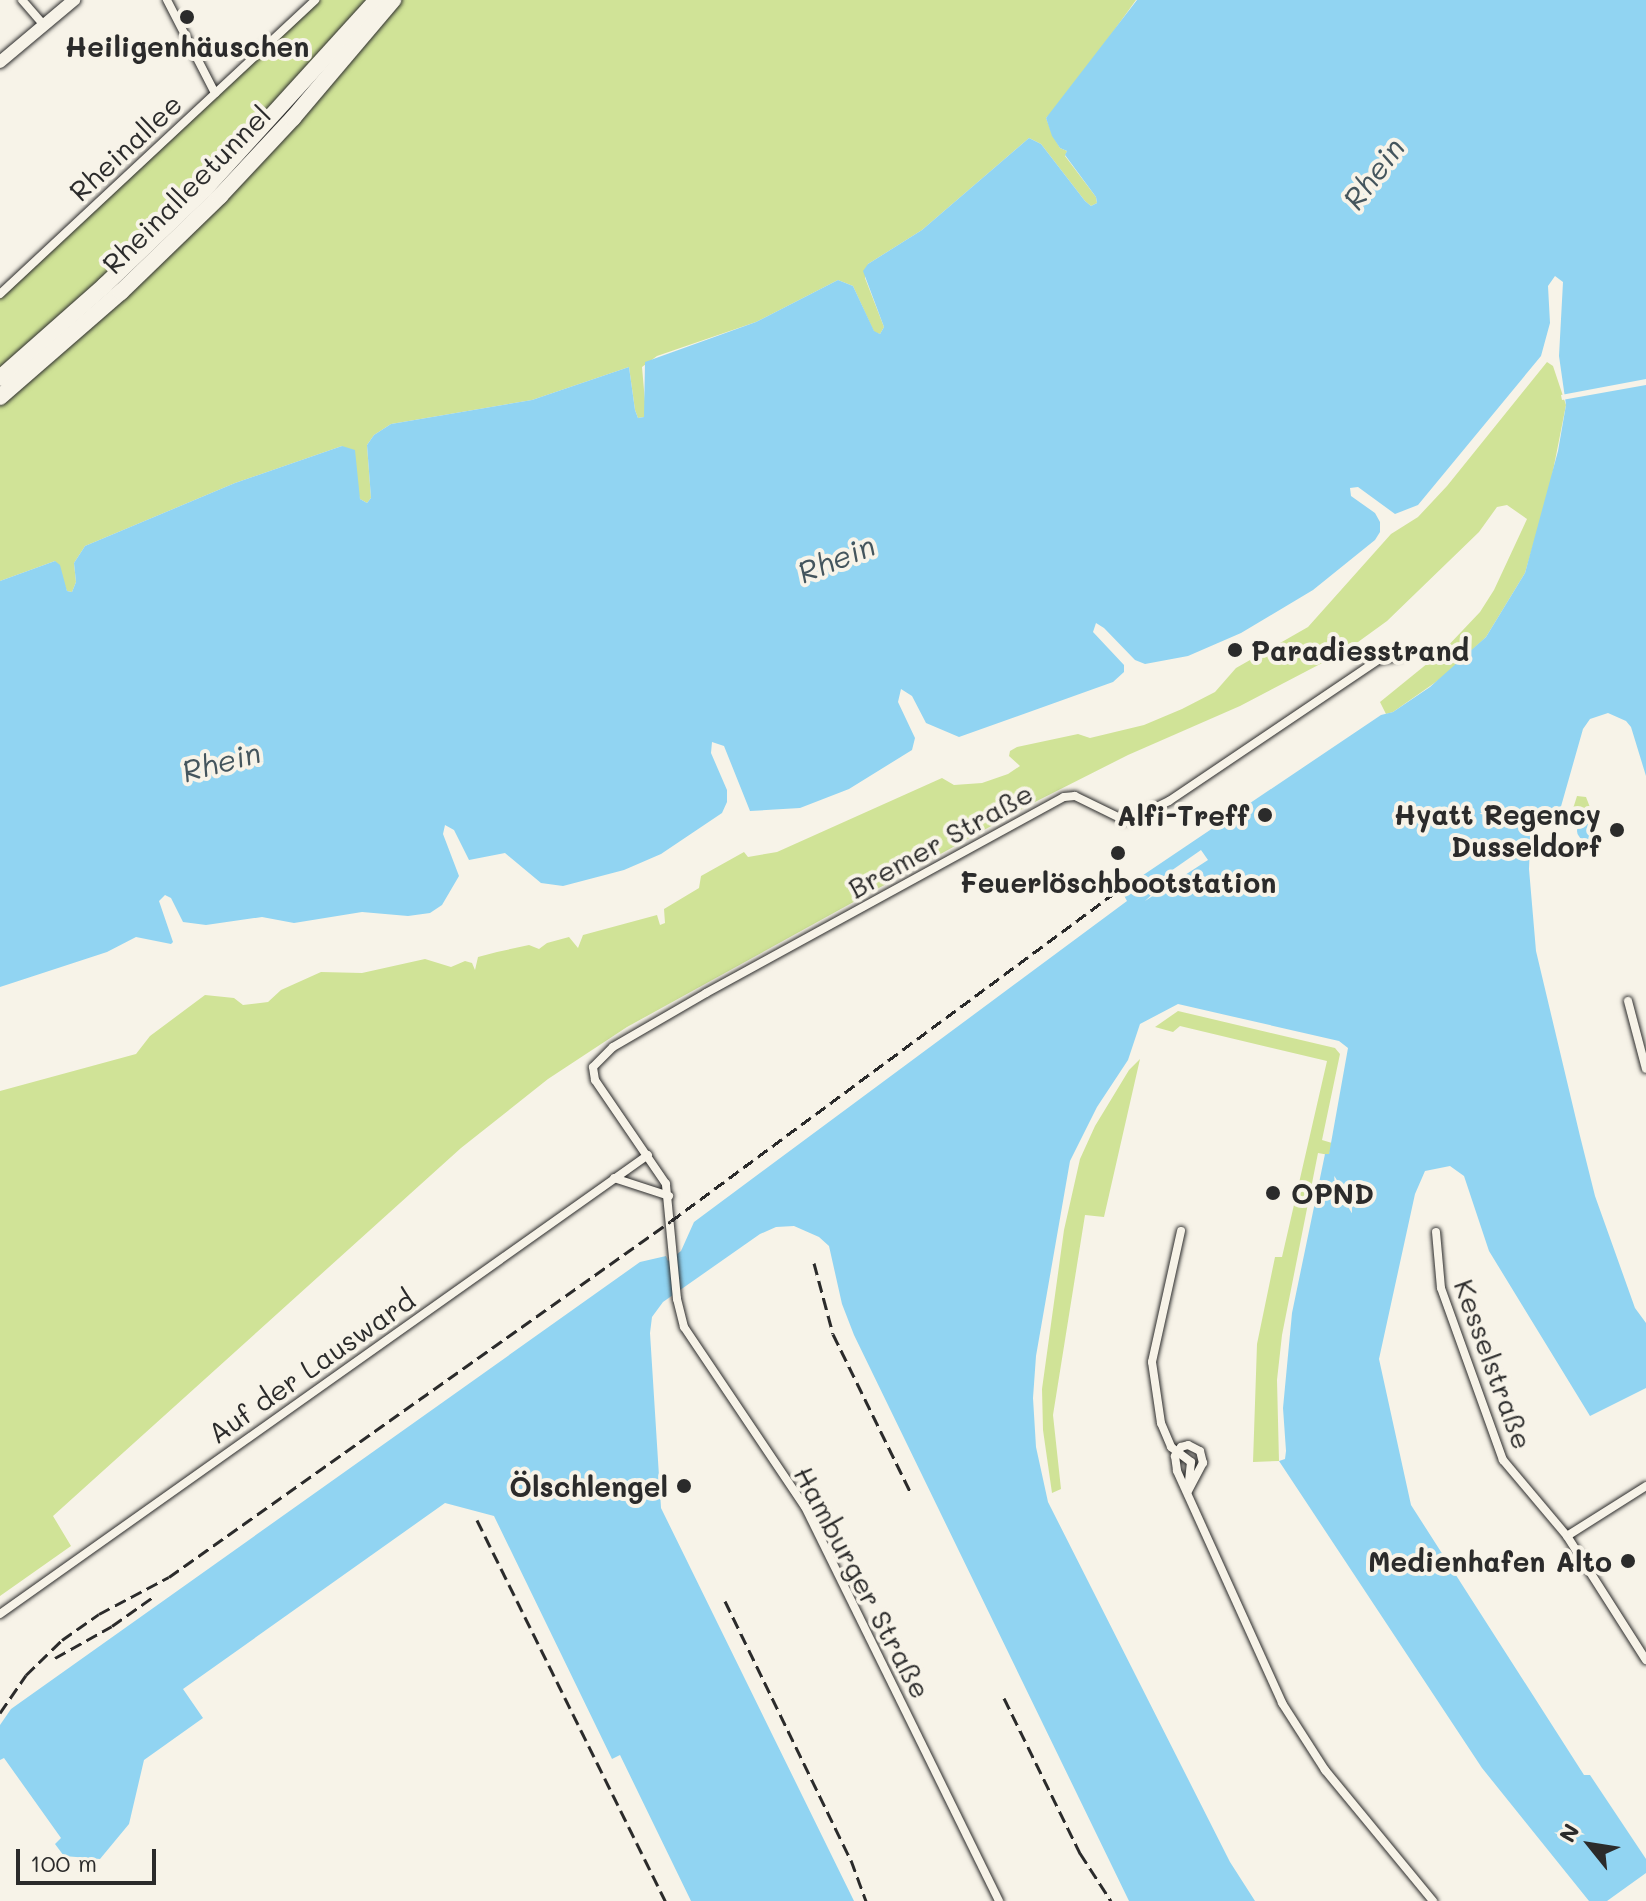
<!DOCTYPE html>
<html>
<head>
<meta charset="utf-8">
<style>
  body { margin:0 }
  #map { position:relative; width:1646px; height:1901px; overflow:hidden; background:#f7f3e8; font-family:Mali,sans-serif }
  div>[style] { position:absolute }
  .green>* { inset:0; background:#d0e397 }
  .water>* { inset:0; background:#91d4f2 }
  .round { border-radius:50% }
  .pier>* { inset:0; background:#f7f3e8 }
  .roads { filter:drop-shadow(0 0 2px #2b2b2b) drop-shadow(0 0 2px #2b2b2b) }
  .street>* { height:8px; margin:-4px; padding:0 4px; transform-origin:4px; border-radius:4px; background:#f7f3e8 }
  .secondary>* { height:12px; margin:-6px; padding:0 6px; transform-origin:6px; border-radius:6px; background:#f7f3e8 }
  .highway>* { height:16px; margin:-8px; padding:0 8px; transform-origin:8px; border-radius:8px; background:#f7f3e8 }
  .rail>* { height:3px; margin-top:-1.5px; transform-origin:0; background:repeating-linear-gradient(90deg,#2b2b2b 0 12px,transparent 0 18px) }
  .dots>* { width:22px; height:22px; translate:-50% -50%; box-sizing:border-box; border:4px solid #f7f3e8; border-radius:50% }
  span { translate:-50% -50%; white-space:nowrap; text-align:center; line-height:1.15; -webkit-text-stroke:8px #f7f3e8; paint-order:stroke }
  .poi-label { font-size:28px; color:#2b2b2b; font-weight:700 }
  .left { translate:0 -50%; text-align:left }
  .right { translate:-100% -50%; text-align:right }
  .street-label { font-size:28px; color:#2b2b2b }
  .water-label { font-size:30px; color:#44555d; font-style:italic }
  .north { position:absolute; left:1550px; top:1805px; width:80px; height:80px; -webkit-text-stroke:6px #f7f3e8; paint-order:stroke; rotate:300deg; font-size:22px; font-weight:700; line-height:32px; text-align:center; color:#2b2b2b }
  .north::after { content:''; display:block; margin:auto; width:28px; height:36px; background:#2b2b2b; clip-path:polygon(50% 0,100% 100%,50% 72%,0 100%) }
  .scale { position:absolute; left:16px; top:1849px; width:140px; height:36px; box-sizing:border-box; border:4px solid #2b2b2b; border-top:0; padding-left:10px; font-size:24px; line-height:28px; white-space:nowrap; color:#2b2b2b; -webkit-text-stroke:6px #f7f3e8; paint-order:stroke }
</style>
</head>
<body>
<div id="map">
  <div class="green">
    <i style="clip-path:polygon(320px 0,1136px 0,1066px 97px,1046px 118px,1053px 136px,1060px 148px,1067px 151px,1065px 156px,1096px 197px,1097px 203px,1091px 206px,1085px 201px,1041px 144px,1029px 138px,922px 230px,868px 264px,865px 278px,884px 327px,880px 334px,874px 332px,853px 286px,838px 280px,756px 322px,657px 356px,642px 367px,646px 413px,644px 417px,638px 418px,635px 410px,629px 367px,532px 400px,391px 424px,374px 435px,367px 445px,371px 498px,367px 503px,360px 499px,342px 446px,235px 483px,85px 546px,74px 563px,76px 582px,72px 592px,67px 591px,55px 561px,0 581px,0 298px)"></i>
    <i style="clip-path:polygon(1547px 362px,1553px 366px,1566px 405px,1549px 491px,1525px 573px,1486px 637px,1443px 677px,1393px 712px,1386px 714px,1380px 702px,1444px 650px,1480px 612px,1494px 590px,1527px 519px,1507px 505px,1497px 507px,1479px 532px,1387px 621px,1347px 650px,1240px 706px,1128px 755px,1033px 803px,627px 1027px,548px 1079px,461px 1148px,53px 1516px,71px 1546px,0 1596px,0 1091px,136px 1054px,150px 1036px,205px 995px,234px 998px,243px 1005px,268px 1002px,281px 990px,321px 972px,362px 973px,425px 959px,451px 967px,465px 961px,472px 963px,475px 970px,478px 957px,497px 952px,529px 945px,539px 949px,547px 943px,569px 937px,578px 948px,583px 935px,657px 915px,660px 925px,665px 923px,664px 909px,699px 888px,701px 876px,744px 852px,748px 857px,777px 852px,942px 778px,954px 785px,982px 783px,1008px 774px,1020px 766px,1009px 756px,1010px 751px,1017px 747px,1078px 734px,1090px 738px,1144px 725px,1182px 709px,1215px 692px,1236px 668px,1308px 627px,1391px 534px,1418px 517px,1447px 486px)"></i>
    <i style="clip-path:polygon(1577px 796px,1586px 797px,1591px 810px,1571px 815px)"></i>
    <i style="clip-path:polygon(1178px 1011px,1335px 1048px,1340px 1054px,1322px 1140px,1332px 1143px,1329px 1155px,1318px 1153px,1282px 1335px,1277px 1380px,1279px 1461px,1253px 1462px,1257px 1344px,1275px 1257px,1282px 1257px,1327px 1061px,1180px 1026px,1173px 1032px,1155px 1027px)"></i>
    <i style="clip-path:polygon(1140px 1059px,1104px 1217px,1085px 1215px,1053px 1415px,1061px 1489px,1052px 1493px,1043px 1430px,1042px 1389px,1064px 1230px,1080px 1159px,1095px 1126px,1129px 1070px)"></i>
  </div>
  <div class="water">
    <i style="clip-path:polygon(1137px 0,1646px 0,1646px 776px,1631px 727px,1626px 721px,1608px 713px,1590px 719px,1583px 729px,1560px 810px,1531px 819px,1529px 869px,1536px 951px,1580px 1136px,1595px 1196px,1635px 1308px,1646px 1323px,1646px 1388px,1590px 1416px,1489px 1251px,1464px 1176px,1450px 1166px,1425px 1171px,1415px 1194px,1379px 1359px,1411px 1505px,1584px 1775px,1590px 1775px,1646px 1859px,1646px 1873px,1607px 1901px,1589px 1901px,1482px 1768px,1279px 1461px,1285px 1459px,1286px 1451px,1283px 1408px,1292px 1313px,1325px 1154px,1329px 1154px,1331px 1143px,1348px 1048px,1339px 1041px,1178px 1004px,1140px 1024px,1128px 1060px,1097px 1107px,1070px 1161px,1036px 1356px,1033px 1398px,1036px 1447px,1048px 1502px,1230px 1862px,1255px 1901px,1129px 1901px,854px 1335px,842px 1304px,829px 1246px,819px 1237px,794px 1226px,776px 1227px,760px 1234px,663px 1302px,652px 1317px,650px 1333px,661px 1508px,854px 1901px,691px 1901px,620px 1755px,612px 1759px,494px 1516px,445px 1503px,183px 1689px,203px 1718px,144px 1760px,129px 1824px,100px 1859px,64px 1856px,55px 1844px,61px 1838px,4px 1758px,0 1760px,0 1725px,11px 1709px,640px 1262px,666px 1256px,668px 1261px,681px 1251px,694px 1222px,1127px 901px,1121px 890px,1381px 715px,1393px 712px,1430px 687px,1486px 637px,1525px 573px,1558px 451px,1566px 405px,1559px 356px,1563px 282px,1555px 276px,1548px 286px,1550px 323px,1541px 356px,1418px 505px,1395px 514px,1358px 487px,1350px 488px,1351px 496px,1375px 513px,1380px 522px,1380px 532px,1375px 540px,1313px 590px,1241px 633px,1188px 656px,1145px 664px,1135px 660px,1104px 628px,1096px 623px,1093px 632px,1124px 665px,1124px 672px,1113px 682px,959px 737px,926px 723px,912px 696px,901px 689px,898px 702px,915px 738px,912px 750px,849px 789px,800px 808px,750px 811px,724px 746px,712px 742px,711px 753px,727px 790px,727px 802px,722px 813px,661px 854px,624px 870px,563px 886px,541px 883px,505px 853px,469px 860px,454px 830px,445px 825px,443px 834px,459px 876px,442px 905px,430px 913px,408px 916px,362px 912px,294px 923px,262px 917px,206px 925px,183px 922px,171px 898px,165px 895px,159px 901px,173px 942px,171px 944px,136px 937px,107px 952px,0 987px,0 581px,55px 561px,60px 565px,67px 591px,72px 592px,76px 582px,74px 563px,85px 546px,235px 483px,342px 446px,355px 450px,360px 499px,367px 503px,371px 498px,367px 445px,374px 435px,391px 424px,532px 400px,629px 367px,635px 410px,638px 418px,644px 417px,645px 362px,756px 322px,838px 280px,853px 286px,874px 331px,880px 334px,884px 327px,863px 271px,868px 264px,922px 230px,1029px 138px,1041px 144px,1085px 201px,1091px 206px,1097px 203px,1096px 197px,1065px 155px,1067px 151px,1060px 148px,1052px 136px,1046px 118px)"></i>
    <i class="round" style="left:1577px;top:822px;width:18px;height:18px"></i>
  </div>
  <div class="pier">
    <i style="clip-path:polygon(1646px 379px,1646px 385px,1562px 400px,1561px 395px)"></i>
    <i style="clip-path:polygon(1201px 850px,1208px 860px,1145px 901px,1170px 877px,1168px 873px)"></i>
  </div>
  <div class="roads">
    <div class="street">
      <i style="left:22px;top:0;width:33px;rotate:49deg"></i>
      <i style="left:167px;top:0;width:105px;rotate:62.7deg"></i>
      <i style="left:0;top:294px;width:431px;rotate:-43deg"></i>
      <i style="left:1628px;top:1001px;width:70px;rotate:75.2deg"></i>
      <i style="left:614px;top:1178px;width:58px;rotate:18.1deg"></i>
      <i style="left:1181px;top:1231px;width:134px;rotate:102.5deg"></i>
      <i style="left:1152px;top:1362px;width:62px;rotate:81.6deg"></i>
      <i style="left:1161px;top:1423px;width:26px;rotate:67deg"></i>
      <i style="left:1171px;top:1447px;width:25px;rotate:37deg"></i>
      <i style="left:1191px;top:1462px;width:20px;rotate:96deg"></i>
      <i style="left:1436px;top:1232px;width:56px;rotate:84.9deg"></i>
      <i style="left:1441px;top:1288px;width:183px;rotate:70.2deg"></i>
      <i style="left:1503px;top:1460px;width:99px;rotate:49.9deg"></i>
      <i style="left:1567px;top:1536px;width:147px;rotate:57.5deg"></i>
      <i style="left:1188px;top:1491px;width:32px;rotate:-62deg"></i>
      <i style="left:1203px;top:1463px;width:12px;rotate:-104deg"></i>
      <i style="left:1200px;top:1451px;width:13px;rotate:-153deg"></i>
      <i style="left:1188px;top:1445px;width:7px;rotate:164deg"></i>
      <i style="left:1181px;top:1447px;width:11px;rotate:124deg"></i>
      <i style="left:1175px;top:1456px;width:15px;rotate:82deg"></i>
      <i style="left:1177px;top:1471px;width:255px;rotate:65.6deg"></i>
      <i style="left:1282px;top:1703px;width:80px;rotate:57.3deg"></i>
      <i style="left:1325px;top:1770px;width:170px;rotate:50.5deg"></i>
      <i style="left:1567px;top:1536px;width:93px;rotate:-32.3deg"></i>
      <i style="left:0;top:1614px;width:794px;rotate:-35.31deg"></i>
      <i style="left:999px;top:1901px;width:439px;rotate:-116.2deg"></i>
      <i style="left:805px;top:1507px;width:217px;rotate:-123.9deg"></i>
      <i style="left:684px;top:1327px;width:29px;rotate:-104deg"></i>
      <i style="left:677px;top:1299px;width:116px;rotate:-95.5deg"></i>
      <i style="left:666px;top:1184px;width:126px;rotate:-124.3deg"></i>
      <i style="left:595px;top:1080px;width:13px;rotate:-99deg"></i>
      <i style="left:593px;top:1067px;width:28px;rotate:-45deg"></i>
      <i style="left:613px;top:1047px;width:108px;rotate:-30.1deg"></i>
      <i style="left:706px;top:993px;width:408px;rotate:-28.7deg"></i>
      <i style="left:1064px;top:797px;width:11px;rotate:-5deg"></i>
      <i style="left:1075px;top:796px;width:55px;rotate:26.1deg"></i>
      <i style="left:1124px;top:820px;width:12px;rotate:-14deg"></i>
      <i style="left:1136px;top:817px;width:37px;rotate:-26deg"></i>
      <i style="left:1169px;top:801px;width:252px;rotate:-34deg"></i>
      <i style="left:1378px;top:660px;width:22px;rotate:-10deg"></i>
    </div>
    <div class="secondary">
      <i style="left:0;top:62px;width:97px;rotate:-40deg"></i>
    </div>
    <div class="highway">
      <i style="left:0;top:378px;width:140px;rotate:-41.5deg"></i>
      <i style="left:105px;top:285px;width:139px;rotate:-43.8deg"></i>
      <i style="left:205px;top:189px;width:256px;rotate:-47.7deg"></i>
      <i style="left:0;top:397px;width:160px;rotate:-41deg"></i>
      <i style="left:121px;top:292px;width:138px;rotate:-44.1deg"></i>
      <i style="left:220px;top:196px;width:107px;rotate:-46.9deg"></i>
      <i style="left:293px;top:118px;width:155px;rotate:-49.7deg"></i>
    </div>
  </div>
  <div class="rail">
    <i style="left:814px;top:1263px;width:73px;rotate:75deg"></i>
    <i style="left:833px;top:1334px;width:179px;rotate:63.9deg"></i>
    <i style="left:477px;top:1520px;width:425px;rotate:63.7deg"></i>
    <i style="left:725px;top:1601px;width:288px;rotate:64.1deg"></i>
    <i style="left:851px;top:1860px;width:44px;rotate:69.9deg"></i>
    <i style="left:55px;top:1658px;width:65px;rotate:-29.3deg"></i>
    <i style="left:112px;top:1626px;width:50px;rotate:-35.3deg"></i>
    <i style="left:1004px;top:1698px;width:173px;rotate:63.9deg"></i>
    <i style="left:1080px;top:1853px;width:57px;rotate:57.1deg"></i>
    <i style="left:0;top:1713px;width:46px;rotate:-55.6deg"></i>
    <i style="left:26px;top:1675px;width:50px;rotate:-44.2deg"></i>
    <i style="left:62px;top:1640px;width:45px;rotate:-35.1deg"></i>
    <i style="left:99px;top:1614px;width:79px;rotate:-27.9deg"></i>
    <i style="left:169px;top:1577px;width:615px;rotate:-35.34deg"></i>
    <i style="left:671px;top:1221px;width:550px;rotate:-36.49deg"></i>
  </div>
  <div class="dots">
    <i style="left:187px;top:17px;background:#2b2b2b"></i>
    <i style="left:1235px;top:650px;background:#2b2b2b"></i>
    <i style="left:1265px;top:815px;background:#2b2b2b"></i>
    <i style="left:1617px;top:830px;background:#2b2b2b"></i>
    <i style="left:1118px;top:853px;background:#2b2b2b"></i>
    <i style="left:1273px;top:1193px;background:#2b2b2b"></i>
    <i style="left:684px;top:1486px;background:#2b2b2b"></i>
    <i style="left:1628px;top:1561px;background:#2b2b2b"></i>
  </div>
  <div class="poi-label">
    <span style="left:187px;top:46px">Heiligenhäuschen</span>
    <span class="left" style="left:1251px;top:650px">Paradiesstrand</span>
    <span class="right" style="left:1601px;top:830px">Hyatt Regency<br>Dusseldorf</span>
    <span class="right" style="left:1249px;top:815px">Alfi-Treff</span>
    <span style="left:1118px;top:882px">Feuerlöschbootstation</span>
    <span class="left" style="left:1291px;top:1193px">OPND</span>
    <span class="right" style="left:668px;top:1486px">Ölschlengel</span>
    <span class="right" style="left:1612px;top:1561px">Medienhafen Alto</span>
  </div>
  <div class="street-label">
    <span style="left:125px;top:147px;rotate:-43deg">Rheinallee</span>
    <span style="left:186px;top:189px;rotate:-45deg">Rheinalleetunnel</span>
    <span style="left:940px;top:840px;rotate:-29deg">Bremer Straße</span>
    <span style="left:1494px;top:1364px;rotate:70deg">Kesselstraße</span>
    <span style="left:311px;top:1366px;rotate:-35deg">Auf der Lausward</span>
    <span style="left:863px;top:1582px;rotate:62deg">Hamburger Straße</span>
  </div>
  <div class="water-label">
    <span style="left:1373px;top:173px;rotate:-53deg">Rhein</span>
    <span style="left:836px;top:558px;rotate:-22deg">Rhein</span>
    <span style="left:221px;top:761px;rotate:-15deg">Rhein</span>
  </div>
  <div class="north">N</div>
  <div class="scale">100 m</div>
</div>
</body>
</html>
